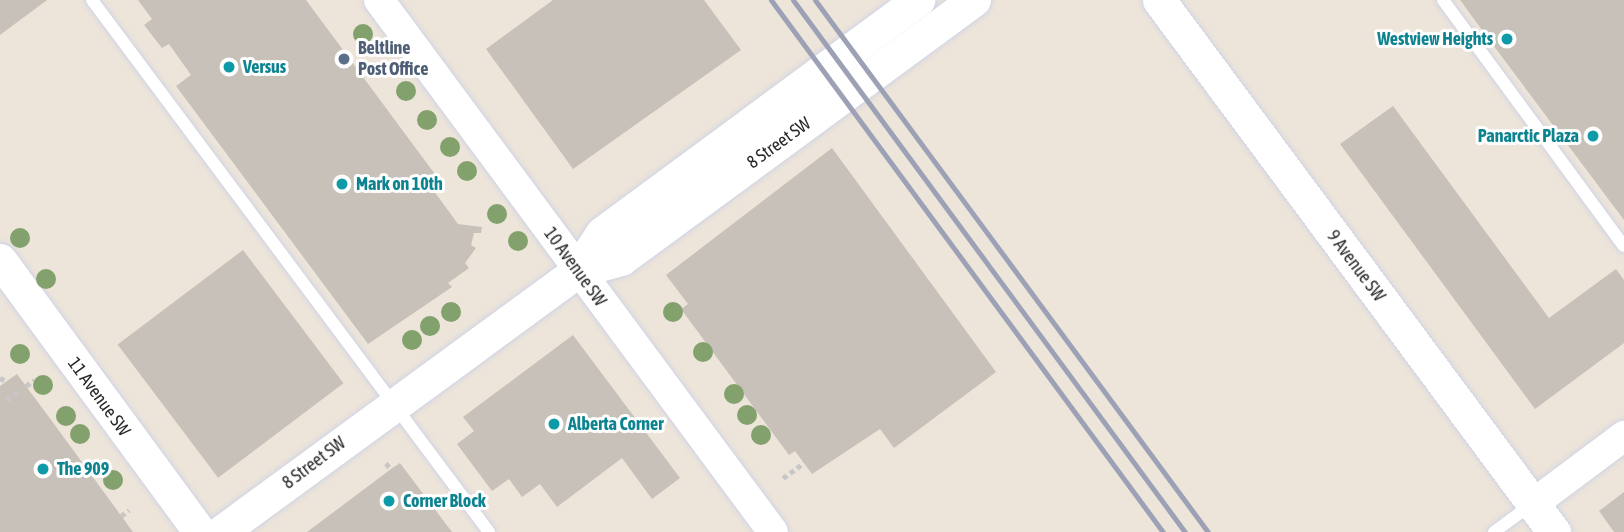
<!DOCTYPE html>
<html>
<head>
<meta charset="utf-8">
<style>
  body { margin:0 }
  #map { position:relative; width:1624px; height:532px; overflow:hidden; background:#ede4da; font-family:"Asap Condensed",sans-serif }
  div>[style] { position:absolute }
  .building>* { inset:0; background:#c8c1ba; transform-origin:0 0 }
  .path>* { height:4.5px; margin-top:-2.25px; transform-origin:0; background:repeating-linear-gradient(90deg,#c7c7c7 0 5px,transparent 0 8.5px) }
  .roads { filter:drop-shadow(0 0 2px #cfd4e4) drop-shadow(0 0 2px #cfd4e4) }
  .service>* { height:12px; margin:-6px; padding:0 6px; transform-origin:6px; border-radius:6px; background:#fff }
  .tertiary>* { height:30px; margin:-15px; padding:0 15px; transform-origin:15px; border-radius:15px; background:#fff }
  .secondary>* { height:33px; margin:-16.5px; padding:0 16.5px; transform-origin:16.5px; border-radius:16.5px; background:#fff }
  .rail>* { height:5px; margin:-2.5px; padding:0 2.5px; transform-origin:2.5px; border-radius:2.5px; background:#9ca1b5 }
  .trees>* { width:20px; height:20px; margin:-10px; border-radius:50%; background:#82a16d }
  .dots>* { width:19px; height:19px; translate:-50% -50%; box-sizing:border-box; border:4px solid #fff; border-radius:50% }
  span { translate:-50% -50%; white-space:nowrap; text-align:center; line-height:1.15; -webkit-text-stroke:6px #fff; paint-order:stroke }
  .culture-label { font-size:18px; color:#0d838f; font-weight:700 }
  .right { translate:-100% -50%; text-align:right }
  .left { translate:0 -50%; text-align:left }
  .service-label { font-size:18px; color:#4e5e75; font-weight:700 }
  .street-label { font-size:18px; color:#292929 }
</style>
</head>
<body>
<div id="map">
  <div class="building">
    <i style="clip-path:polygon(0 0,47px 0,0 35px)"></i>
    <i style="clip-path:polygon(138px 0,306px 0,440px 181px,431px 187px,458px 224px,482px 227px,481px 233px,474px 233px,471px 245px,476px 248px,465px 263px,469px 268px,448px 283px,452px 287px,368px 344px,176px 86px,191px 75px,169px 44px,162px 48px,144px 25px,152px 19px)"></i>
    <i style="clip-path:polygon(553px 0,704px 0,741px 50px,573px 169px,486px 49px)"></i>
    <i style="clip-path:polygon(1460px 0,1624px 0,1624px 220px,1502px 57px)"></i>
    <i style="clip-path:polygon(1393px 106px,1549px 318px,1616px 269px,1624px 280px,1624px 343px,1535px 409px,1340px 144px)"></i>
    <i style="clip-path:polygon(832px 148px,996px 372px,894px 448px,880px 429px,812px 474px,795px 451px,789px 455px,681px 309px,688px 304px,666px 275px)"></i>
    <i style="left:243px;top:250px;width:167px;height:157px;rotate:53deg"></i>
    <i style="clip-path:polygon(573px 335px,680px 478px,652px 499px,622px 458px,557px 507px,540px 484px,522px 497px,509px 479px,492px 491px,457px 444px,474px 431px,463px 417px)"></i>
    <i style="clip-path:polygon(17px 374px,57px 428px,133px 532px,0 532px,0 386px)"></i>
    <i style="clip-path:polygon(400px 463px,452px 532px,307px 532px,391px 469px)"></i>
    <i style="clip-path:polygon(1624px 492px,1624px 532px,1614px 532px,1599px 511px)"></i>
  </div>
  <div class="path">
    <i style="left:0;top:378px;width:8px;rotate:23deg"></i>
    <i style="left:26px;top:386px;width:10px;rotate:-37deg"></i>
    <i style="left:7px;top:400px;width:15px;rotate:-37deg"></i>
    <i style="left:386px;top:463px;width:8px;rotate:50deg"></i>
    <i style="left:783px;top:478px;width:26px;rotate:-36deg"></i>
    <i style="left:121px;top:516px;width:10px;rotate:-37deg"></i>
  </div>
  <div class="roads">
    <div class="service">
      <i style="left:92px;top:0;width:664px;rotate:53.27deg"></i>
      <i style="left:1443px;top:0;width:305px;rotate:53.7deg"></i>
      <i style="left:1494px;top:532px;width:47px;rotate:-36.4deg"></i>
    </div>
    <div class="tertiary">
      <i style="left:379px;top:0;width:662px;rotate:53.48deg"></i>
      <i style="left:1533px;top:504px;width:114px;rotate:-36.8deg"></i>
    </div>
    <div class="secondary">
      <i style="left:1159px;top:0;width:663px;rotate:53.41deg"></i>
      <i style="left:0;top:260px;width:338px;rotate:53.7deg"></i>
      <i style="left:577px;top:271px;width:45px;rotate:-56.7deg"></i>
      <i style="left:602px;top:233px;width:393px;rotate:-36.4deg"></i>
      <i style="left:221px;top:532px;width:441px;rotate:-36.2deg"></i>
      <i style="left:577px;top:271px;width:46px;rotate:-15.3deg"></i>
      <i style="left:621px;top:259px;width:438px;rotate:-36.3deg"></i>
    </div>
  </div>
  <div class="rail">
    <i style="left:771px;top:0;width:661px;rotate:53.62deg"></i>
    <i style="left:793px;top:0;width:661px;rotate:53.62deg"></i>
    <i style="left:815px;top:0;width:661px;rotate:53.55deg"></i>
  </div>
  <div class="trees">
    <i style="left:363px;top:34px"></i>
    <i style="left:406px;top:91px"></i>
    <i style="left:427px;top:120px"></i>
    <i style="left:450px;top:147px"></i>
    <i style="left:467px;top:171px"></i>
    <i style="left:497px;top:214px"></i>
    <i style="left:20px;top:238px"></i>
    <i style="left:518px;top:241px"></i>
    <i style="left:46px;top:279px"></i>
    <i style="left:451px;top:312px"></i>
    <i style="left:673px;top:312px"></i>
    <i style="left:430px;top:326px"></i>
    <i style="left:412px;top:340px"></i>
    <i style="left:703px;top:352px"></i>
    <i style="left:20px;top:354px"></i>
    <i style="left:43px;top:385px"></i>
    <i style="left:734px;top:394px"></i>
    <i style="left:747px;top:415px"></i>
    <i style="left:66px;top:416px"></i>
    <i style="left:80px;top:434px"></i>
    <i style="left:761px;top:435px"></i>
    <i style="left:113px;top:480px"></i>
  </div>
  <div class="dots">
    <i style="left:1507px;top:39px;background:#0f9aa8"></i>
    <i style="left:344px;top:59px;background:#5c6f8a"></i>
    <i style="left:229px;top:67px;background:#0f9aa8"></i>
    <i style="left:1593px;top:136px;background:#0f9aa8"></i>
    <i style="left:342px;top:184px;background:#0f9aa8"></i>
    <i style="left:554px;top:424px;background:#0f9aa8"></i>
    <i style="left:43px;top:469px;background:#0f9aa8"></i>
    <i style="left:389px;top:501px;background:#0f9aa8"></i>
  </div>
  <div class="culture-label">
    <span class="right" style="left:1493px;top:39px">Westview Heights</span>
    <span class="left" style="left:243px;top:67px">Versus</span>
    <span class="right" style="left:1579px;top:136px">Panarctic Plaza</span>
    <span class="left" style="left:356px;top:184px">Mark on 10th</span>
    <span class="left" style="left:568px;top:424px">Alberta Corner</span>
    <span class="left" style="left:57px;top:469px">The 909</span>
    <span class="left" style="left:403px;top:501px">Corner Block</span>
  </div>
  <div class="service-label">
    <span class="left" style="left:358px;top:59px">Beltline<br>Post Office</span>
  </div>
  <div class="street-label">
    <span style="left:779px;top:143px;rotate:-36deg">8 Street SW</span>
    <span style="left:1356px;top:266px;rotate:53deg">9 Avenue SW</span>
    <span style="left:575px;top:267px;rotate:54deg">10 Avenue SW</span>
    <span style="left:99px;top:397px;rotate:54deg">11 Avenue SW</span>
    <span style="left:314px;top:463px;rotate:-37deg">8 Street SW</span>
  </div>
</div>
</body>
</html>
